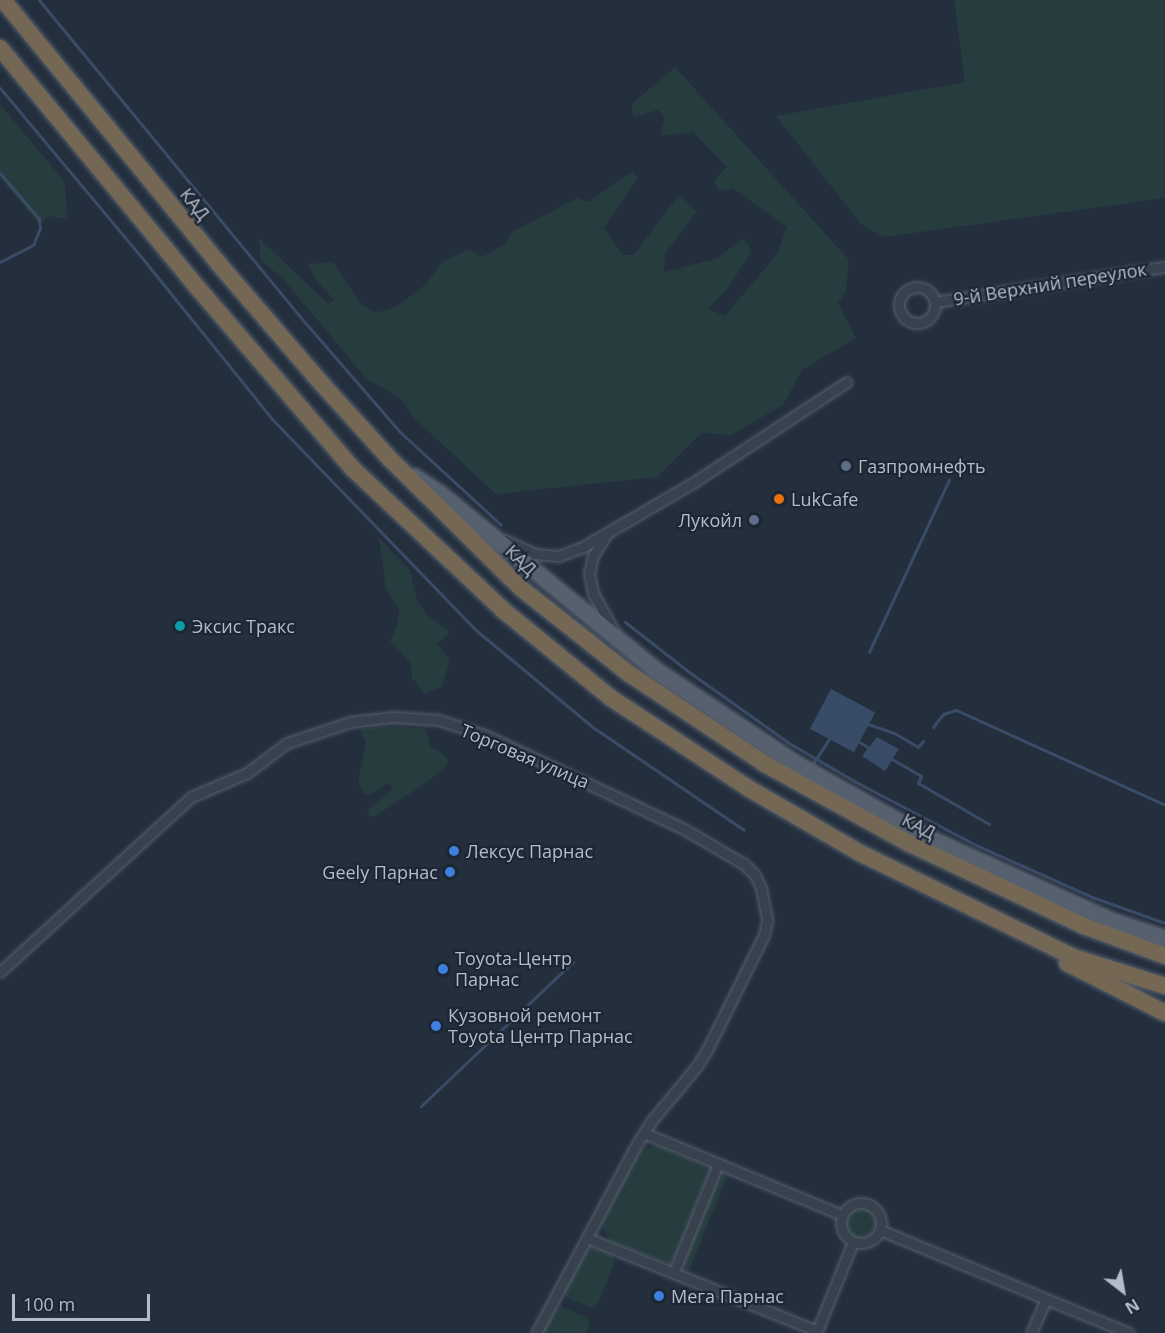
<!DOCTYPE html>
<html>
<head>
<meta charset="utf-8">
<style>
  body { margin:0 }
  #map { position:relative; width:1165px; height:1333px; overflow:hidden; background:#242f3e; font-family:"Open Sans",sans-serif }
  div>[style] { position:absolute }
  .green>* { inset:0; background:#263c3f }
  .round { border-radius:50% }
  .water>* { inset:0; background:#394c67; transform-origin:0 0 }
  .stream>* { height:3px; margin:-1.5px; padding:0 1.5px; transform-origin:1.5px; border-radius:1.5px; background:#394c67 }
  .roads { filter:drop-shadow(0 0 2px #565f6c) drop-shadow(0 0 2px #565f6c) }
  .street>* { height:9px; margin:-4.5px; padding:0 4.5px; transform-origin:4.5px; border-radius:4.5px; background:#38414e }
  .street>.ring { margin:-4.5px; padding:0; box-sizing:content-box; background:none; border:9px solid #38414e; border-radius:50% }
  .primary>* { height:15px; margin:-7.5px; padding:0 7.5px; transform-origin:7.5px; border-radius:7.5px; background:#56606e }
  .highway>* { height:16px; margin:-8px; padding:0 8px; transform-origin:8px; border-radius:8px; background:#746855 }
  .dots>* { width:16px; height:16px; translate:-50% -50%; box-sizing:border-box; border:3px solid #1d2633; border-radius:50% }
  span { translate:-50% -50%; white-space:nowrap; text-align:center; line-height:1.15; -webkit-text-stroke:4.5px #1d2633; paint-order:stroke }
  .street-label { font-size:18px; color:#b4bcc9 }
  .poi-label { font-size:18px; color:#b4bcc9 }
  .left { translate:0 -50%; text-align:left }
  .right { translate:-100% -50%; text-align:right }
  .north { position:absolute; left:1093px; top:1261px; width:60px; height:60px; -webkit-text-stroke:4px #1d2633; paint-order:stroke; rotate:149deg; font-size:16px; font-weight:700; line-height:24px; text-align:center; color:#b4bcc9 }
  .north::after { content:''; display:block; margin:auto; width:21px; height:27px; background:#b4bcc9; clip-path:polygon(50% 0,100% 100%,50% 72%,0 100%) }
  .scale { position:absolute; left:12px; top:1294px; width:138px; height:27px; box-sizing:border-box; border:3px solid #b4bcc9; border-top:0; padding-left:8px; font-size:18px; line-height:21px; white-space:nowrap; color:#b4bcc9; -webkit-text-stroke:4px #1d2633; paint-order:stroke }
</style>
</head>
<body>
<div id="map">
  <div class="green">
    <i style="clip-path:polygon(954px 0,1165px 0,1165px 198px,884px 237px,861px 224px,776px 116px,965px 82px)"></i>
    <i style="clip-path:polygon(675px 67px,849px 260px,846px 291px,838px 303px,856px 338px,802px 370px,783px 405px,731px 435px,701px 433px,657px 477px,496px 494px,415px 419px,401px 399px,366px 378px,284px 280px,261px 260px,259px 238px,328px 304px,334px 300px,315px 279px,308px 264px,333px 262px,360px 303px,375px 313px,396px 307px,426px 284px,442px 262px,469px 249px,482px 257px,504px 245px,512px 232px,577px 198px,588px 202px,632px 172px,638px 178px,604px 228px,623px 255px,634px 255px,679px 195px,697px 211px,665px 254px,664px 272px,718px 258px,743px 238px,752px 251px,728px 288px,708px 309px,725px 316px,777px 254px,787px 227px,732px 188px,719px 191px,714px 181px,727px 167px,693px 132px,660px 136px,665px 118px,658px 110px,633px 117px,632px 104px)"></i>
    <i style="clip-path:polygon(0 104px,65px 182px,67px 219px,49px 216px,39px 224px,0 178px)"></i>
    <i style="clip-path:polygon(379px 538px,410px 570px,417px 601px,429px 617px,450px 632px,437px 644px,450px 660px,442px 687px,425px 694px,412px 678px,410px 662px,390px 641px,397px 627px,399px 610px,386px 589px)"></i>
    <i style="clip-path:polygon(388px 726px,426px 729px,431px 747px,446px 756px,448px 761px,447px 766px,430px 780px,374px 817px,370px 816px,367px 810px,390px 792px,392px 787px,388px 783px,369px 795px,364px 794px,358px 783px,366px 742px,361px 734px,362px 729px)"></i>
    <i style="clip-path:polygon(655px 1145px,705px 1165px,709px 1171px,674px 1260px,669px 1264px,610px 1241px,601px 1225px,602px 1219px,639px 1151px)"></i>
    <i style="clip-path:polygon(724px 1174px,728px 1175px,688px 1273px,683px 1264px,718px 1179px)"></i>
    <i class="round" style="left:846px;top:1208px;width:30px;height:30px"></i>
    <i style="clip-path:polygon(592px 1248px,610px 1252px,615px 1261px,598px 1304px,593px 1308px,567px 1298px,563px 1292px,582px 1254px)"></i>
    <i style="clip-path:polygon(560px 1306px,588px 1318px,590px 1324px,586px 1333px,541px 1333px,553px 1310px)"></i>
  </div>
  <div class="water">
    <i style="left:831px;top:689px;width:50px;height:45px;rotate:28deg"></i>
    <i style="clip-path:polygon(877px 737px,899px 749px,885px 771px,862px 756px)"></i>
  </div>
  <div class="stream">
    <i style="left:39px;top:0;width:424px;rotate:50.5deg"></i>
    <i style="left:309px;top:327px;width:139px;rotate:49.1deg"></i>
    <i style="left:400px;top:432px;width:137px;rotate:42.6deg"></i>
    <i style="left:0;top:88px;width:229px;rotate:50.1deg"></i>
    <i style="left:147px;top:264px;width:199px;rotate:51.1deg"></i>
    <i style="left:272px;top:419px;width:295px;rotate:46deg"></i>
    <i style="left:477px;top:631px;width:152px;rotate:39.7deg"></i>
    <i style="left:594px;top:728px;width:181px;rotate:34.2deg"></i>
    <i style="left:0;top:173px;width:60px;rotate:49.7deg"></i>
    <i style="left:39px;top:219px;width:9px;rotate:84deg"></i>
    <i style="left:40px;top:228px;width:18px;rotate:112deg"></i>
    <i style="left:33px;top:245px;width:37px;rotate:153deg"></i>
    <i style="left:625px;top:622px;width:81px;rotate:38deg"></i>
    <i style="left:689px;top:672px;width:123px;rotate:35.4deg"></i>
    <i style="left:789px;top:743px;width:78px;rotate:30.2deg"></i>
    <i style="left:856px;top:782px;width:136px;rotate:27.7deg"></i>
    <i style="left:976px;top:845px;width:127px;rotate:24.1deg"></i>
    <i style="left:1092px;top:897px;width:77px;rotate:19.6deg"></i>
    <i style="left:869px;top:652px;width:190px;rotate:-65.1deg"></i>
    <i style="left:865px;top:723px;width:31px;rotate:19deg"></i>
    <i style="left:894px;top:733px;width:28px;rotate:30deg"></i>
    <i style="left:918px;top:747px;width:8px;rotate:-50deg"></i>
    <i style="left:933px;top:727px;width:16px;rotate:-52deg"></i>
    <i style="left:943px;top:714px;width:14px;rotate:-17deg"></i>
    <i style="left:956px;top:710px;width:230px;rotate:24.4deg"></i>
    <i style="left:856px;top:740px;width:17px;rotate:31deg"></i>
    <i style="left:890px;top:758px;width:36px;rotate:30deg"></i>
    <i style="left:921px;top:776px;width:8px;rotate:113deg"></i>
    <i style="left:918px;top:783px;width:82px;rotate:30deg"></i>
    <i style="left:812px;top:765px;width:33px;rotate:-57deg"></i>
    <i style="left:421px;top:1106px;width:209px;rotate:-43.5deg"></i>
  </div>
  <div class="roads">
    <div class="street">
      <i class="ring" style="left:899px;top:287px;width:27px;height:27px"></i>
      <i style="left:935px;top:302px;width:233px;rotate:-8.7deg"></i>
      <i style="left:606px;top:535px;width:25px;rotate:122deg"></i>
      <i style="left:593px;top:556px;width:17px;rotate:103deg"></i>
      <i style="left:589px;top:573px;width:20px;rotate:79deg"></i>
      <i style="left:593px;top:593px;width:43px;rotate:61.1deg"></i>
      <i style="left:505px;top:540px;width:33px;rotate:25deg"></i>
      <i style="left:535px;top:554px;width:24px;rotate:5deg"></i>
      <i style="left:559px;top:556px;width:26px;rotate:-21deg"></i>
      <i style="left:583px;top:547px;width:125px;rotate:-30.3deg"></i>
      <i style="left:691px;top:484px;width:186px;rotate:-33.2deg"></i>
      <i style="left:0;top:972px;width:259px;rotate:-42.5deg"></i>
      <i style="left:191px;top:797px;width:61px;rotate:-23.2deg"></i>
      <i style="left:247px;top:773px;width:50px;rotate:-36.9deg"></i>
      <i style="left:287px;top:743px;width:66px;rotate:-18.4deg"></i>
      <i style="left:350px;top:722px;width:43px;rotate:-6.6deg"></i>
      <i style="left:393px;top:717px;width:46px;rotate:3.7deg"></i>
      <i style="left:439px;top:720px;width:48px;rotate:18.1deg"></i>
      <i style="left:485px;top:735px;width:220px;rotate:25.3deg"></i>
      <i style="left:684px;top:829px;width:69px;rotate:30.3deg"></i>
      <i style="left:744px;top:864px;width:16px;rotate:45deg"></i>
      <i style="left:755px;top:875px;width:14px;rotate:65deg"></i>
      <i style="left:761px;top:888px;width:33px;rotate:79deg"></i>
      <i style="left:767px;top:920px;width:15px;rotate:101deg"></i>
      <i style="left:764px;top:935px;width:128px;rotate:116.4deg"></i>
      <i style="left:707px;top:1050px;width:19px;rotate:122deg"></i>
      <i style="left:697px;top:1066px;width:70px;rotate:129.8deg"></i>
      <i style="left:652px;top:1120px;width:34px;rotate:122deg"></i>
      <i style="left:634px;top:1149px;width:208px;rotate:118deg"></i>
      <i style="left:644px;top:1133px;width:214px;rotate:22.5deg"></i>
      <i class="ring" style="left:841px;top:1203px;width:31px;height:31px"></i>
      <i style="left:880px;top:1230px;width:269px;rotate:22.5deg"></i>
      <i style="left:587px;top:1238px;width:248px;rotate:22deg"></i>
      <i style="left:817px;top:1331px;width:96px;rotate:-68deg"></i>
      <i style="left:674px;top:1272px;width:117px;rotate:-67.8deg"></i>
      <i style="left:1031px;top:1333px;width:37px;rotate:-66deg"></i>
    </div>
    <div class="primary">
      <i style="left:414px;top:476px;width:32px;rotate:34deg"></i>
      <i style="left:441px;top:494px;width:278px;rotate:39.3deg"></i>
      <i style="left:656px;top:670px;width:166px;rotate:33.7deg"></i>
      <i style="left:794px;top:762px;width:148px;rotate:29.5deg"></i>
      <i style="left:923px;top:835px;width:205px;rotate:24.4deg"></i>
      <i style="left:1110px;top:920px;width:58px;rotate:18.1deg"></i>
    </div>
    <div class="highway">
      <i style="left:3px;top:0;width:341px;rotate:50.7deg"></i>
      <i style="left:219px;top:264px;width:158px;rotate:49.4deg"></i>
      <i style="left:322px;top:384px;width:103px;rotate:47.8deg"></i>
      <i style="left:391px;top:460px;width:184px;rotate:44.6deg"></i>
      <i style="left:522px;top:589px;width:135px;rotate:38.4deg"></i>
      <i style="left:628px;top:673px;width:164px;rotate:33.6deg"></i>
      <i style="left:765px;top:764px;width:166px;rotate:28.9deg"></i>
      <i style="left:910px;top:844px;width:192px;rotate:25.2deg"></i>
      <i style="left:1084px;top:926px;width:86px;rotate:20.3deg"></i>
      <i style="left:0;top:48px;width:301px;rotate:50.5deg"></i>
      <i style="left:191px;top:280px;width:248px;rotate:49.4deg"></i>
      <i style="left:352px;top:468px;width:207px;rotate:43.2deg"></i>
      <i style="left:503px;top:610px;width:139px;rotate:39.2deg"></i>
      <i style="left:611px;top:698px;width:164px;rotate:33.3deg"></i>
      <i style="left:748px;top:788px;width:129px;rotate:30.1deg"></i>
      <i style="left:860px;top:853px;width:237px;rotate:26deg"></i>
      <i style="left:1073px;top:957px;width:96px;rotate:17.5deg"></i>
      <i style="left:1067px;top:963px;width:110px;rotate:27deg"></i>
    </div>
  </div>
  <div class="dots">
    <i style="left:846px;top:466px;background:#5c6f8a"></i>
    <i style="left:779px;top:499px;background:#e8710a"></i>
    <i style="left:754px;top:520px;background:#5c6f8a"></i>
    <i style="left:180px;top:626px;background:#0f9aa8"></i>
    <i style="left:454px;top:851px;background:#3f7fe0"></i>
    <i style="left:450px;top:872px;background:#3f7fe0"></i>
    <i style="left:443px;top:969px;background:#3f7fe0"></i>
    <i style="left:436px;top:1026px;background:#3f7fe0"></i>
    <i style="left:659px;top:1296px;background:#3f7fe0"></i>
  </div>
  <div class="street-label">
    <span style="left:195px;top:204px;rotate:51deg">КАД</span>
    <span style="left:1050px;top:284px;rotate:-9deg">9-й Верхний переулок</span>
    <span style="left:521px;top:560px;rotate:44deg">КАД</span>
    <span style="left:525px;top:756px;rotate:23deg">Торговая улица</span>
    <span style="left:919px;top:826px;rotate:27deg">КАД</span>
  </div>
  <div class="poi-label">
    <span class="left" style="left:858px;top:466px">Газпромнефть</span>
    <span class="left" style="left:791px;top:499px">LukCafe</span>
    <span class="right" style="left:742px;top:520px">Лукойл</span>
    <span class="left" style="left:192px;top:626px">Эксис Тракс</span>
    <span class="left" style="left:466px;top:851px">Лексус Парнас</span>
    <span class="right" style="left:438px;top:872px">Geely Парнас</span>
    <span class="left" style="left:455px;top:969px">Toyota-Центр<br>Парнас</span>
    <span class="left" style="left:448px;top:1026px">Кузовной ремонт<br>Toyota Центр Парнас</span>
    <span class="left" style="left:671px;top:1296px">Мега Парнас</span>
  </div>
  <div class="north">N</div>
  <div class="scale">100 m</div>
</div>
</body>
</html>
